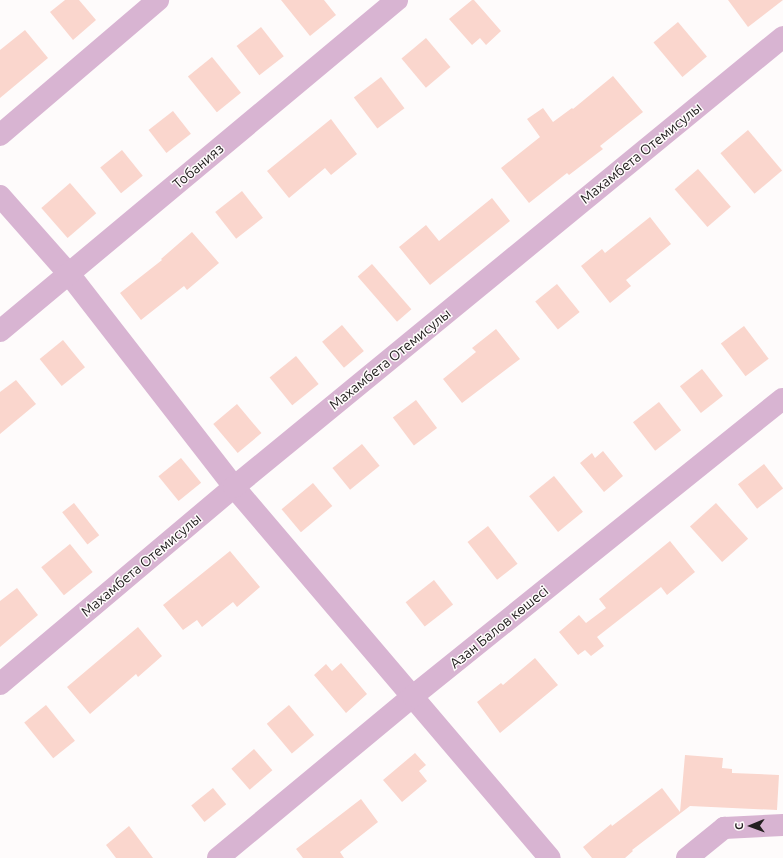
<!DOCTYPE html>
<html>
<head>
<meta charset="utf-8">
<style>
  body { margin:0 }
  #map { position:relative; width:783px; height:858px; overflow:hidden; background:#fefbfb; font-family:Ubuntu,sans-serif }
  div>[style] { position:absolute }
  .building>* { inset:0; background:#fad6cd; transform-origin:0 0 }
  .minor>* { height:22px; margin:-11px; padding:0 11px; transform-origin:11px; border-radius:11px; background:#d8b4d2 }
  span { translate:-50% -50%; white-space:nowrap; text-align:center; line-height:1.15; -webkit-text-stroke:3px #fefbfb; paint-order:stroke }
  .street-label { font-size:14px; color:#232020 }
  .north { position:absolute; left:731px; top:806px; width:40px; height:40px; -webkit-text-stroke:3px #fefbfb; paint-order:stroke; rotate:269deg; font-size:11px; font-weight:700; line-height:16px; text-align:center; color:#232020 }
  .north::after { content:''; display:block; margin:auto; width:14px; height:18px; background:#232020; clip-path:polygon(50% 0,100% 100%,50% 72%,0 100%) }
</style>
</head>
<body>
<div id="map">
  <div class="building">
    <i style="clip-path:polygon(65px 0,79px 0,96px 20px,73px 40px,50px 12px)"></i>
    <i style="clip-path:polygon(281px 0,324px 0,336px 15px,310px 36px)"></i>
    <i style="clip-path:polygon(472px 0,474px 0,501px 31px,486px 45px,480px 38px,472px 45px,449px 19px)"></i>
    <i style="clip-path:polygon(728px 0,783px 0,748px 27px)"></i>
    <i style="left:678px;top:22px;width:45px;height:32px;rotate:50deg"></i>
    <i style="left:261px;top:27px;width:37px;height:31px;rotate:52deg"></i>
    <i style="clip-path:polygon(25px 30px,48px 58px,0 98px,0 50px)"></i>
    <i style="left:426px;top:38px;width:38px;height:32px;rotate:50deg"></i>
    <i style="left:212px;top:57px;width:46px;height:31px;rotate:51deg"></i>
    <i style="clip-path:polygon(613px 76px,643px 112px,600px 146px,603px 149px,569px 175px,567px 173px,529px 203px,501px 168px,540px 137px,527px 119px,543px 108px,553px 122px,572px 108px,573px 109px)"></i>
    <i style="left:381px;top:77px;width:39px;height:34px;rotate:53deg"></i>
    <i style="left:173px;top:111px;width:29px;height:31px;rotate:52deg"></i>
    <i style="clip-path:polygon(331px 119px,357px 154px,331px 175px,325px 168px,289px 198px,267px 171px)"></i>
    <i style="left:748px;top:130px;width:53px;height:36px;rotate:50deg"></i>
    <i style="left:122px;top:150px;width:33px;height:28px;rotate:51deg"></i>
    <i style="left:698px;top:169px;width:50px;height:31px;rotate:49deg"></i>
    <i style="left:70px;top:183px;width:40px;height:38px;rotate:49deg"></i>
    <i style="left:242px;top:191px;width:34px;height:34px;rotate:52deg"></i>
    <i style="clip-path:polygon(492px 198px,510px 221px,430px 285px,399px 247px,426px 225px,439px 241px)"></i>
    <i style="clip-path:polygon(650px 217px,671px 244px,626px 280px,631px 286px,610px 303px,581px 266px,602px 249px,605px 253px)"></i>
    <i style="clip-path:polygon(192px 232px,219px 263px,187px 290px,184px 286px,141px 320px,120px 293px,162px 260px,161px 259px)"></i>
    <i style="left:372px;top:264px;width:60px;height:19px;rotate:49deg"></i>
    <i style="left:557px;top:284px;width:36px;height:28px;rotate:51deg"></i>
    <i style="left:342px;top:325px;width:34px;height:26px;rotate:50deg"></i>
    <i style="left:744px;top:326px;width:41px;height:29px;rotate:53deg"></i>
    <i style="clip-path:polygon(496px 329px,520px 359px,462px 403px,443px 379px,476px 352px,472px 348px)"></i>
    <i style="left:63px;top:340px;width:35px;height:30px;rotate:51deg"></i>
    <i style="left:296px;top:356px;width:36px;height:34px;rotate:51deg"></i>
    <i style="left:702px;top:369px;width:34px;height:28px;rotate:52deg"></i>
    <i style="clip-path:polygon(16px 380px,36px 404px,0 434px,0 392px)"></i>
    <i style="left:416px;top:400px;width:35px;height:29px;rotate:53deg"></i>
    <i style="left:659px;top:402px;width:36px;height:33px;rotate:52deg"></i>
    <i style="left:237px;top:404px;width:38px;height:31px;rotate:50deg"></i>
    <i style="left:362px;top:444px;width:28px;height:38px;rotate:51deg"></i>
    <i style="clip-path:polygon(603px 451px,623px 476px,604px 492px,580px 463px,592px 453px,595px 458px)"></i>
    <i style="left:181px;top:458px;width:32px;height:29px;rotate:51deg"></i>
    <i style="left:764px;top:464px;width:31px;height:33px;rotate:52deg"></i>
    <i style="left:554px;top:476px;width:46px;height:32px;rotate:51deg"></i>
    <i style="left:313px;top:483px;width:30px;height:41px;rotate:50deg"></i>
    <i style="left:74px;top:503px;width:41px;height:15px;rotate:52deg"></i>
    <i style="left:716px;top:503px;width:48px;height:35px;rotate:48deg"></i>
    <i style="left:488px;top:526px;width:48px;height:26px;rotate:52deg"></i>
    <i style="clip-path:polygon(670px 541px,695px 572px,667px 595px,661px 587px,597px 637px,604px 646px,591px 656px,585px 650px,578px 655px,559px 632px,579px 615px,586px 623px,606px 608px,599px 599px)"></i>
    <i style="left:70px;top:544px;width:36px;height:37px;rotate:51deg"></i>
    <i style="clip-path:polygon(230px 551px,260px 587px,237px 607px,233px 602px,202px 627px,197px 620px,183px 630px,163px 605px)"></i>
    <i style="left:434px;top:580px;width:31px;height:36px;rotate:52deg"></i>
    <i style="clip-path:polygon(17px 588px,38px 615px,0 647px,0 601px)"></i>
    <i style="clip-path:polygon(138px 627px,162px 656px,138px 677px,136px 674px,90px 714px,67px 687px)"></i>
    <i style="clip-path:polygon(535px 658px,558px 685px,500px 733px,477px 702px,501px 683px,503px 685px)"></i>
    <i style="clip-path:polygon(341px 663px,367px 694px,346px 713px,314px 675px,326px 664px,332px 671px)"></i>
    <i style="left:46px;top:705px;width:46px;height:28px;rotate:51deg"></i>
    <i style="left:289px;top:705px;width:39px;height:29px;rotate:50deg"></i>
    <i style="left:254px;top:749px;width:28px;height:30px;rotate:49deg"></i>
    <i style="clip-path:polygon(415px 753px,426px 765px,419px 771px,427px 781px,402px 802px,383px 780px)"></i>
    <i style="clip-path:polygon(685px 755px,723px 758px,722px 768px,732px 769px,732px 773px,779px 775px,777px 810px,690px 806px,632px 850px,633px 851px,625px 858px,592px 858px,583px 847px,611px 824px,612px 826px,662px 788px,680px 812px)"></i>
    <i style="left:213px;top:788px;width:21px;height:28px;rotate:51deg"></i>
    <i style="clip-path:polygon(361px 799px,378px 822px,340px 852px,344px 858px,303px 858px,296px 849px)"></i>
    <i style="clip-path:polygon(129px 826px,153px 858px,116px 858px,106px 845px)"></i>
  </div>
  <div class="minor">
    <i style="left:0;top:135px;width:208px;rotate:-40.5deg"></i>
    <i style="left:0;top:196px;width:104px;rotate:48.5deg"></i>
    <i style="left:69px;top:274px;width:269px;rotate:52.2deg"></i>
    <i style="left:234px;top:487px;width:487px;rotate:49.6deg"></i>
    <i style="left:0;top:331px;width:517px;rotate:-39.82deg"></i>
    <i style="left:0;top:684px;width:306px;rotate:-40.1deg"></i>
    <i style="left:234px;top:487px;width:710px;rotate:-39.34deg"></i>
    <i style="left:218px;top:858px;width:254px;rotate:-39.7deg"></i>
    <i style="left:413px;top:696px;width:474px;rotate:-38.8deg"></i>
    <i style="left:687px;top:858px;width:48px;rotate:-39deg"></i>
    <i style="left:724px;top:828px;width:59px;rotate:-2.9deg"></i>
  </div>
  <div class="street-label">
    <span style="left:641px;top:153px;rotate:-39deg">Махамбета Отемисулы</span>
    <span style="left:198px;top:166px;rotate:-40deg">Тобанияз</span>
    <span style="left:390px;top:359px;rotate:-39deg">Махамбета Отемисулы</span>
    <span style="left:141px;top:565px;rotate:-40deg">Махамбета Отемисулы</span>
    <span style="left:499px;top:627px;rotate:-39deg">Азан Балов көшесі</span>
  </div>
  <div class="north">С</div>
</div>
</body>
</html>
